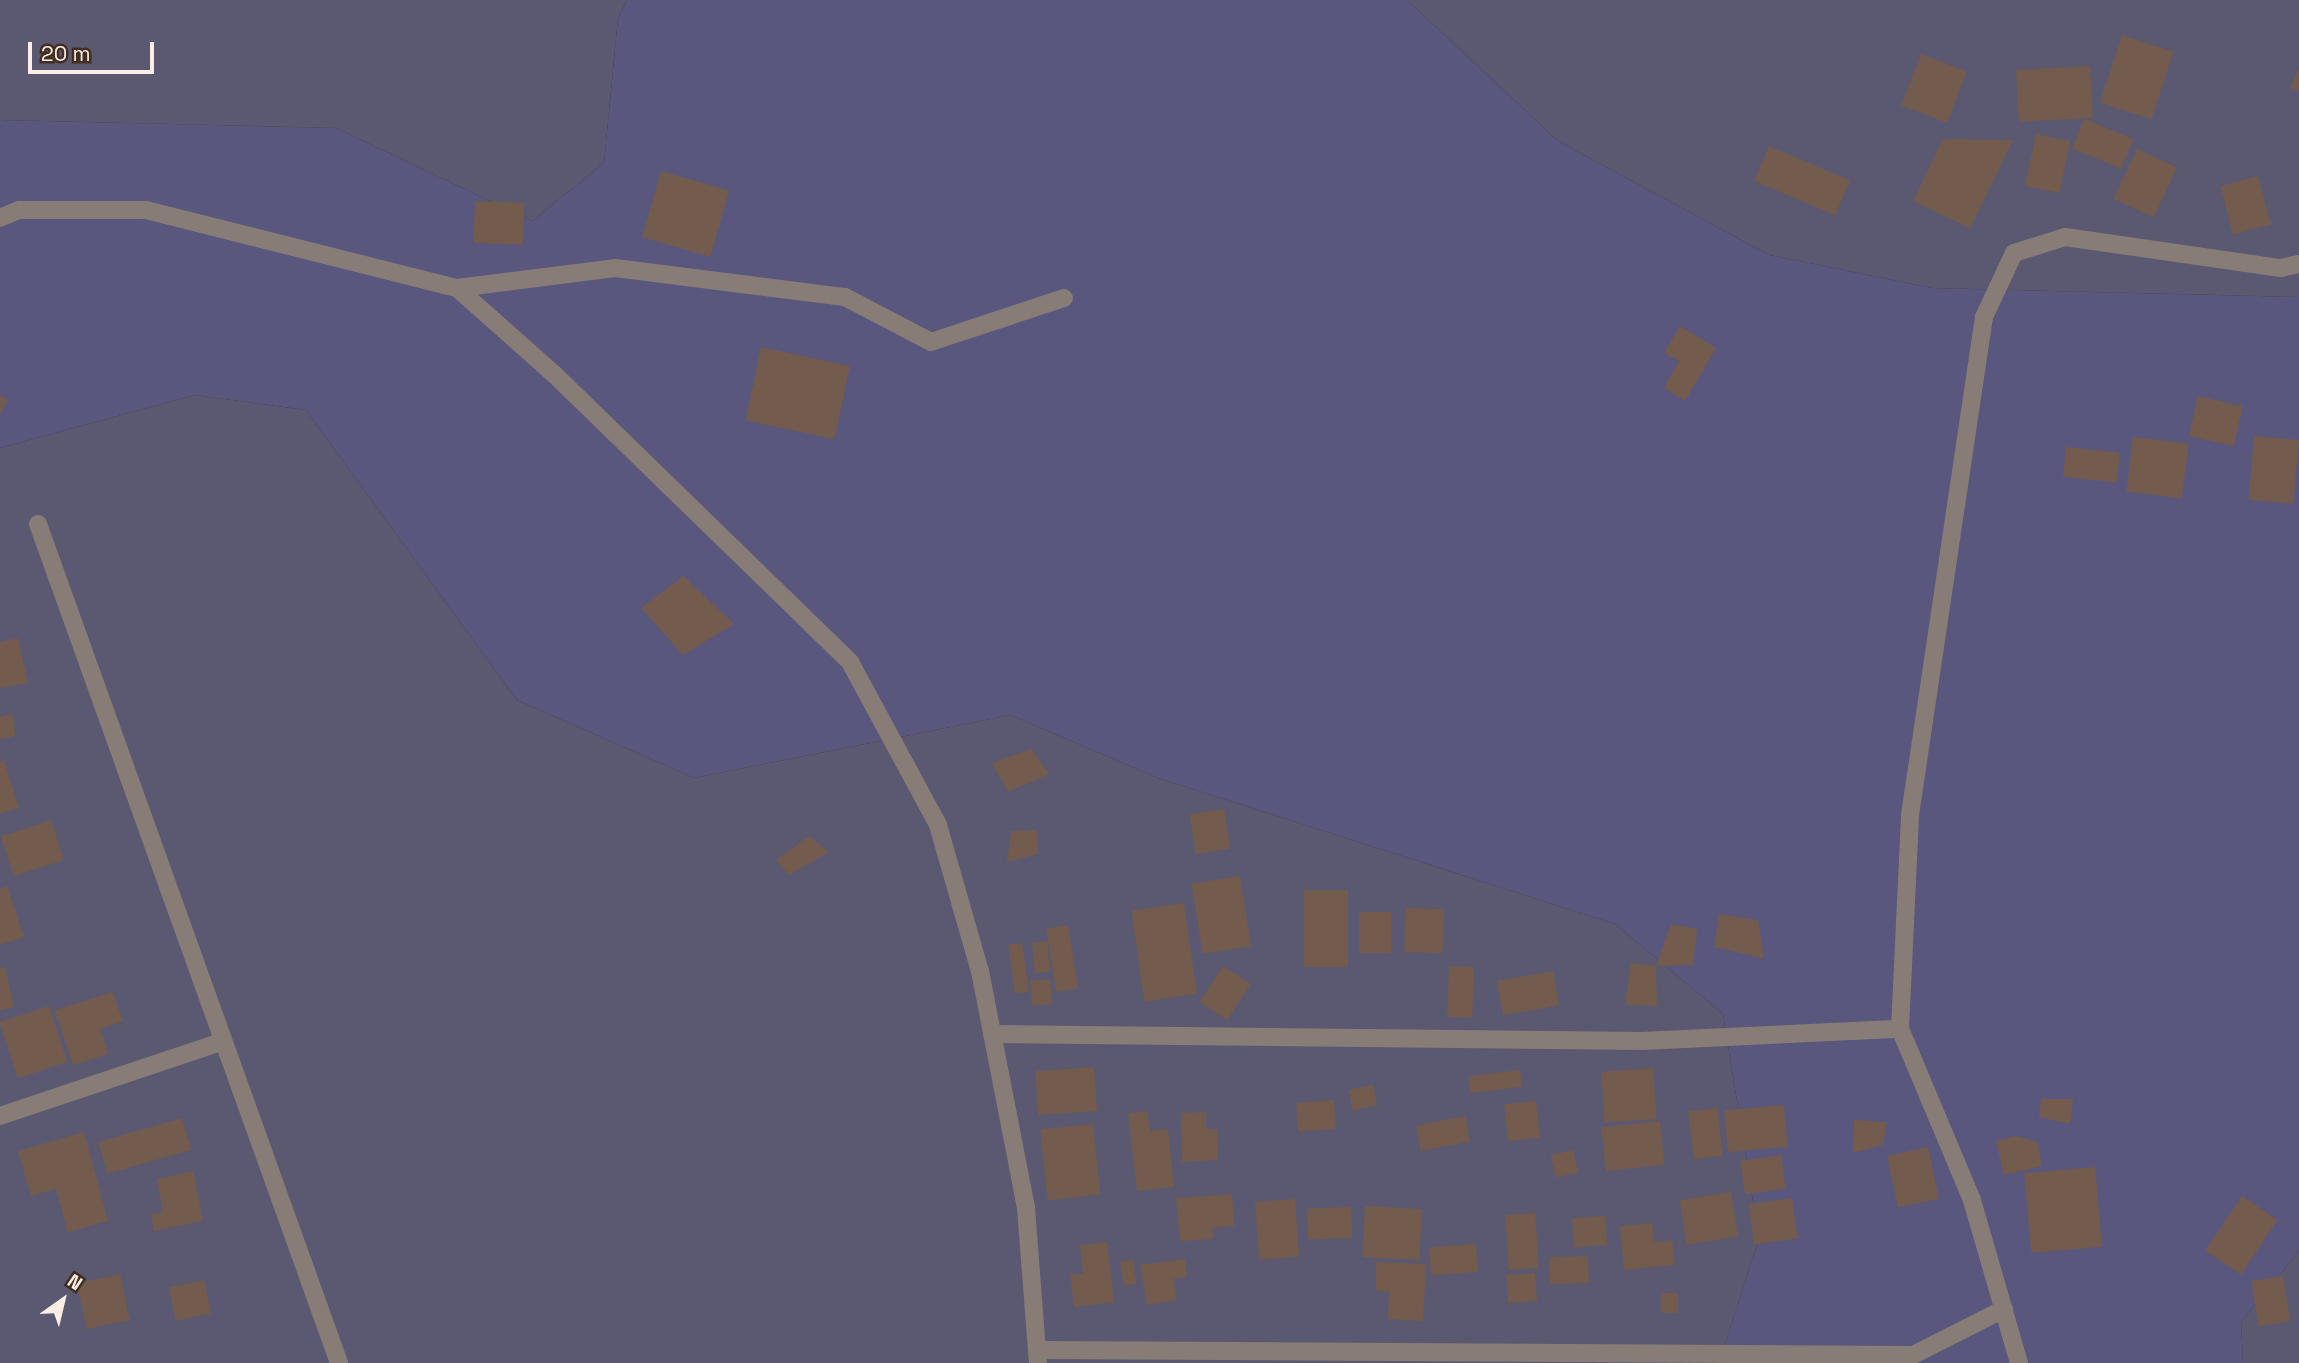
<!DOCTYPE html>
<html>
<head>
<meta charset="utf-8">
<style>
  body { margin:0 }
  #map { position:relative; width:2299px; height:1363px; overflow:hidden; background:#422e20; font-family:"Space Grotesk",sans-serif }
  div>[style] { position:absolute }
  .green>* { inset:0; background:#5a5971 }
  .forest>* { inset:0; background:#59577d }
  .building>* { inset:0; background:#735c4d; transform-origin:0 0 }
  .minor>* { height:18px; margin:-9px; padding:0 9px; transform-origin:9px; border-radius:9px; background:#877d76 }
  span { translate:-50% -50%; white-space:nowrap; text-align:center; line-height:1.15; -webkit-text-stroke:7px #422e20; paint-order:stroke }
  .north { position:absolute; left:28px; top:1265px; width:70px; height:70px; -webkit-text-stroke:5px #422e20; paint-order:stroke; rotate:34deg; font-size:19px; font-weight:700; line-height:28px; text-align:center; color:#fbeee5 }
  .north::after { content:''; display:block; margin:auto; width:24px; height:32px; background:#fbeee5; clip-path:polygon(50% 0,100% 100%,50% 72%,0 100%) }
  .scale { position:absolute; left:28px; top:42px; width:126px; height:32px; box-sizing:border-box; border:4px solid #fbeee5; border-top:0; padding-left:9px; font-size:21px; line-height:24px; white-space:nowrap; color:#fbeee5; -webkit-text-stroke:5px #422e20; paint-order:stroke }
</style>
</head>
<body>
<div id="map">
  <div class="green">
    <i style="clip-path:polygon(0 0,627px 0,618px 18px,604px 163px,532px 221px,336px 128px,0 120px)"></i>
    <i style="clip-path:polygon(1407px 0,2299px 0,2299px 297px,1932px 288px,1769px 255px,1558px 141px)"></i>
    <i style="clip-path:polygon(195px 395px,306px 410px,517px 700px,694px 778px,1011px 715px,1158px 778px,1615px 924px,1723px 1014px,1759px 1239px,1719px 1363px,0 1363px,0 448px)"></i>
    <i style="clip-path:polygon(2299px 1251px,2299px 1363px,2243px 1363px,2241px 1322px)"></i>
  </div>
  <div class="forest">
    <i style="clip-path:polygon(627px 0,1407px 0,1558px 141px,1769px 255px,1932px 288px,2299px 297px,2299px 1251px,2241px 1322px,2243px 1363px,1719px 1363px,1759px 1239px,1723px 1014px,1615px 924px,1158px 778px,1011px 715px,694px 778px,517px 700px,306px 410px,195px 395px,0 448px,0 120px,336px 128px,532px 221px,604px 163px,618px 18px)"></i>
  </div>
  <div class="building">
    <i style="left:2122px;top:35px;width:54px;height:71px;rotate:18deg"></i>
    <i style="left:1921px;top:54px;width:49px;height:55px;rotate:21deg"></i>
    <i style="left:2090px;top:66px;width:52px;height:74px;rotate:87deg"></i>
    <i style="clip-path:polygon(2299px 68px,2299px 92px,2290px 87px)"></i>
    <i style="left:2084px;top:119px;width:53px;height:32px;rotate:22deg"></i>
    <i style="left:2036px;top:134px;width:35px;height:53px;rotate:12deg"></i>
    <i style="clip-path:polygon(1943px 139px,2013px 140px,1970px 228px,1913px 201px)"></i>
    <i style="left:1769px;top:146px;width:88px;height:38px;rotate:23deg"></i>
    <i style="left:2137px;top:149px;width:44px;height:55px;rotate:25deg"></i>
    <i style="left:661px;top:171px;width:71px;height:69px;rotate:16deg"></i>
    <i style="left:2258px;top:176px;width:50px;height:39px;rotate:75deg"></i>
    <i style="left:475px;top:201px;width:49px;height:42px;rotate:2deg"></i>
    <i style="clip-path:polygon(1680px 326px,1716px 348px,1685px 401px,1664px 388px,1679px 361px,1664px 353px)"></i>
    <i style="left:761px;top:347px;width:91px;height:75px;rotate:12deg"></i>
    <i style="clip-path:polygon(0 395px,8px 400px,0 414px)"></i>
    <i style="left:2198px;top:396px;width:46px;height:41px;rotate:13deg"></i>
    <i style="left:2254px;top:436px;width:45px;height:64px;rotate:5deg"></i>
    <i style="left:2133px;top:437px;width:56px;height:55px;rotate:7deg"></i>
    <i style="left:2066px;top:447px;width:54px;height:30px;rotate:6deg"></i>
    <i style="clip-path:polygon(683px 576px,734px 624px,683px 655px,641px 608px)"></i>
    <i style="clip-path:polygon(18px 638px,28px 683px,0 688px,0 642px)"></i>
    <i style="clip-path:polygon(12px 714px,16px 736px,0 739px,0 717px)"></i>
    <i style="clip-path:polygon(1031px 749px,1049px 774px,1008px 792px,992px 763px)"></i>
    <i style="clip-path:polygon(4px 760px,19px 808px,0 814px,0 762px)"></i>
    <i style="left:1224px;top:809px;width:40px;height:35px;rotate:81deg"></i>
    <i style="left:51px;top:820px;width:42px;height:53px;rotate:72deg"></i>
    <i style="clip-path:polygon(1037px 830px,1038px 854px,1007px 862px,1011px 831px)"></i>
    <i style="clip-path:polygon(809px 836px,829px 852px,789px 875px,776px 860px)"></i>
    <i style="left:1240px;top:876px;width:71px;height:49px;rotate:81deg"></i>
    <i style="clip-path:polygon(7px 886px,24px 937px,0 945px,0 889px)"></i>
    <i style="left:1304px;top:890px;width:44px;height:77px"></i>
    <i style="left:1184px;top:903px;width:92px;height:53px;rotate:82deg"></i>
    <i style="left:1406px;top:908px;width:38px;height:44px;rotate:2deg"></i>
    <i style="left:1391px;top:912px;width:41px;height:32px;rotate:90deg"></i>
    <i style="clip-path:polygon(1719px 914px,1758px 920px,1764px 959px,1714px 947px)"></i>
    <i style="clip-path:polygon(1671px 924px,1697px 929px,1693px 965px,1656px 966px)"></i>
    <i style="left:1068px;top:925px;width:64px;height:22px;rotate:81deg"></i>
    <i style="left:1047px;top:941px;width:31px;height:15px;rotate:84deg"></i>
    <i style="left:1022px;top:943px;width:49px;height:14px;rotate:82deg"></i>
    <i style="clip-path:polygon(1631px 963px,1656px 966px,1657px 1006px,1625px 1005px)"></i>
    <i style="left:1223px;top:966px;width:33px;height:43px;rotate:33deg"></i>
    <i style="left:1449px;top:966px;width:25px;height:51px;rotate:2deg"></i>
    <i style="clip-path:polygon(5px 967px,14px 1007px,0 1010px,0 968px)"></i>
    <i style="left:1553px;top:971px;width:35px;height:57px;rotate:80deg"></i>
    <i style="left:1050px;top:979px;width:25px;height:20px;rotate:85deg"></i>
    <i style="clip-path:polygon(113px 992px,123px 1021px,100px 1029px,108px 1054px,73px 1065px,55px 1010px)"></i>
    <i style="left:49px;top:1006px;width:59px;height:52px;rotate:72deg"></i>
    <i style="left:1094px;top:1067px;width:44px;height:59px;rotate:86deg"></i>
    <i style="left:1653px;top:1068px;width:51px;height:52px;rotate:86deg"></i>
    <i style="left:1520px;top:1070px;width:17px;height:52px;rotate:83deg"></i>
    <i style="left:1373px;top:1085px;width:21px;height:25px;rotate:79deg"></i>
    <i style="clip-path:polygon(2041px 1099px,2073px 1099px,2070px 1124px,2039px 1117px)"></i>
    <i style="left:1334px;top:1100px;width:29px;height:38px;rotate:86deg"></i>
    <i style="left:1536px;top:1101px;width:37px;height:32px;rotate:84deg"></i>
    <i style="left:1784px;top:1105px;width:42px;height:60px;rotate:85deg"></i>
    <i style="left:1717px;top:1108px;width:48px;height:29px;rotate:83deg"></i>
    <i style="clip-path:polygon(1147px 1111px,1150px 1131px,1168px 1129px,1174px 1187px,1137px 1191px,1128px 1113px)"></i>
    <i style="clip-path:polygon(1206px 1112px,1206px 1129px,1217px 1129px,1218px 1160px,1182px 1162px,1181px 1113px)"></i>
    <i style="left:1465px;top:1116px;width:26px;height:50px;rotate:79deg"></i>
    <i style="left:182px;top:1118px;width:33px;height:87px;rotate:74deg"></i>
    <i style="clip-path:polygon(1854px 1120px,1887px 1122px,1883px 1145px,1853px 1153px)"></i>
    <i style="left:1660px;top:1121px;width:44px;height:59px;rotate:84deg"></i>
    <i style="left:1093px;top:1124px;width:71px;height:53px;rotate:84deg"></i>
    <i style="clip-path:polygon(84px 1132px,108px 1221px,68px 1232px,56px 1189px,31px 1196px,18px 1151px)"></i>
    <i style="clip-path:polygon(2017px 1136px,2037px 1142px,2042px 1166px,2004px 1175px,1996px 1141px)"></i>
    <i style="left:1928px;top:1147px;width:53px;height:42px;rotate:78deg"></i>
    <i style="left:1573px;top:1150px;width:23px;height:23px;rotate:77deg"></i>
    <i style="left:1781px;top:1155px;width:34px;height:41px;rotate:82deg"></i>
    <i style="left:2095px;top:1167px;width:80px;height:71px;rotate:85deg"></i>
    <i style="clip-path:polygon(193px 1171px,203px 1221px,154px 1231px,151px 1214px,163px 1212px,157px 1179px)"></i>
    <i style="left:1731px;top:1192px;width:45px;height:52px;rotate:81deg"></i>
    <i style="clip-path:polygon(1232px 1194px,1234px 1226px,1212px 1228px,1213px 1239px,1180px 1241px,1176px 1198px)"></i>
    <i style="left:2242px;top:1196px;width:43px;height:66px;rotate:34deg"></i>
    <i style="left:1792px;top:1198px;width:41px;height:44px;rotate:82deg"></i>
    <i style="left:1295px;top:1199px;width:58px;height:40px;rotate:86deg"></i>
    <i style="left:1365px;top:1206px;width:57px;height:51px;rotate:3deg"></i>
    <i style="left:1351px;top:1207px;width:31px;height:44px;rotate:88deg"></i>
    <i style="left:1535px;top:1213px;width:55px;height:30px;rotate:86deg"></i>
    <i style="left:1605px;top:1216px;width:29px;height:33px;rotate:86deg"></i>
    <i style="clip-path:polygon(1652px 1223px,1654px 1242px,1672px 1240px,1675px 1265px,1624px 1270px,1620px 1226px)"></i>
    <i style="clip-path:polygon(1107px 1242px,1114px 1302px,1074px 1307px,1070px 1274px,1083px 1274px,1080px 1245px)"></i>
    <i style="left:1476px;top:1244px;width:28px;height:47px;rotate:86deg"></i>
    <i style="left:1588px;top:1256px;width:27px;height:39px;rotate:88deg"></i>
    <i style="clip-path:polygon(1185px 1259px,1187px 1277px,1173px 1279px,1177px 1300px,1147px 1305px,1140px 1265px)"></i>
    <i style="left:1133px;top:1260px;width:24px;height:13px;rotate:81deg"></i>
    <i style="clip-path:polygon(1376px 1262px,1426px 1264px,1423px 1321px,1388px 1319px,1389px 1292px,1376px 1291px)"></i>
    <i style="left:1535px;top:1273px;width:28px;height:29px;rotate:86deg"></i>
    <i style="left:120px;top:1274px;width:47px;height:44px;rotate:78deg"></i>
    <i style="left:2283px;top:1276px;width:46px;height:32px;rotate:81deg"></i>
    <i style="left:204px;top:1280px;width:34px;height:36px;rotate:78deg"></i>
    <i style="left:1661px;top:1293px;width:17px;height:20px"></i>
  </div>
  <div class="minor">
    <i style="left:0;top:218px;width:21px;rotate:-23deg"></i>
    <i style="left:19px;top:210px;width:127px"></i>
    <i style="left:146px;top:210px;width:321px;rotate:14.1deg"></i>
    <i style="left:457px;top:288px;width:131px;rotate:41.6deg"></i>
    <i style="left:555px;top:375px;width:412px;rotate:44.2deg"></i>
    <i style="left:850px;top:662px;width:185px;rotate:61.6deg"></i>
    <i style="left:938px;top:825px;width:152px;rotate:74deg"></i>
    <i style="left:980px;top:971px;width:241px;rotate:79deg"></i>
    <i style="left:1026px;top:1208px;width:155px;rotate:85.6deg"></i>
    <i style="left:457px;top:288px;width:159px;rotate:-7.2deg"></i>
    <i style="left:615px;top:268px;width:232px;rotate:7.2deg"></i>
    <i style="left:845px;top:297px;width:97px;rotate:27.6deg"></i>
    <i style="left:931px;top:342px;width:140px;rotate:-18.3deg"></i>
    <i style="left:38px;top:524px;width:891px;rotate:70.26deg"></i>
    <i style="left:992px;top:1034px;width:650px;rotate:0.62deg"></i>
    <i style="left:1642px;top:1041px;width:258px;rotate:-2.7deg"></i>
    <i style="left:0;top:1116px;width:233px;rotate:-18.5deg"></i>
    <i style="left:1038px;top:1350px;width:875px;rotate:0.33deg"></i>
    <i style="left:1913px;top:1355px;width:102px;rotate:-26.8deg"></i>
    <i style="left:2019px;top:1363px;width:170px;rotate:-106.1deg"></i>
    <i style="left:1972px;top:1200px;width:186px;rotate:-112.8deg"></i>
    <i style="left:1900px;top:1029px;width:214px;rotate:-87.3deg"></i>
    <i style="left:1910px;top:815px;width:503px;rotate:-81.55deg"></i>
    <i style="left:1984px;top:317px;width:71px;rotate:-64.9deg"></i>
    <i style="left:2014px;top:253px;width:53px;rotate:-17.4deg"></i>
    <i style="left:2065px;top:237px;width:218px;rotate:8.2deg"></i>
    <i style="left:2281px;top:268px;width:18px;rotate:-13deg"></i>
  </div>
  <div class="north">N</div>
  <div class="scale">20 m</div>
</div>
</body>
</html>
